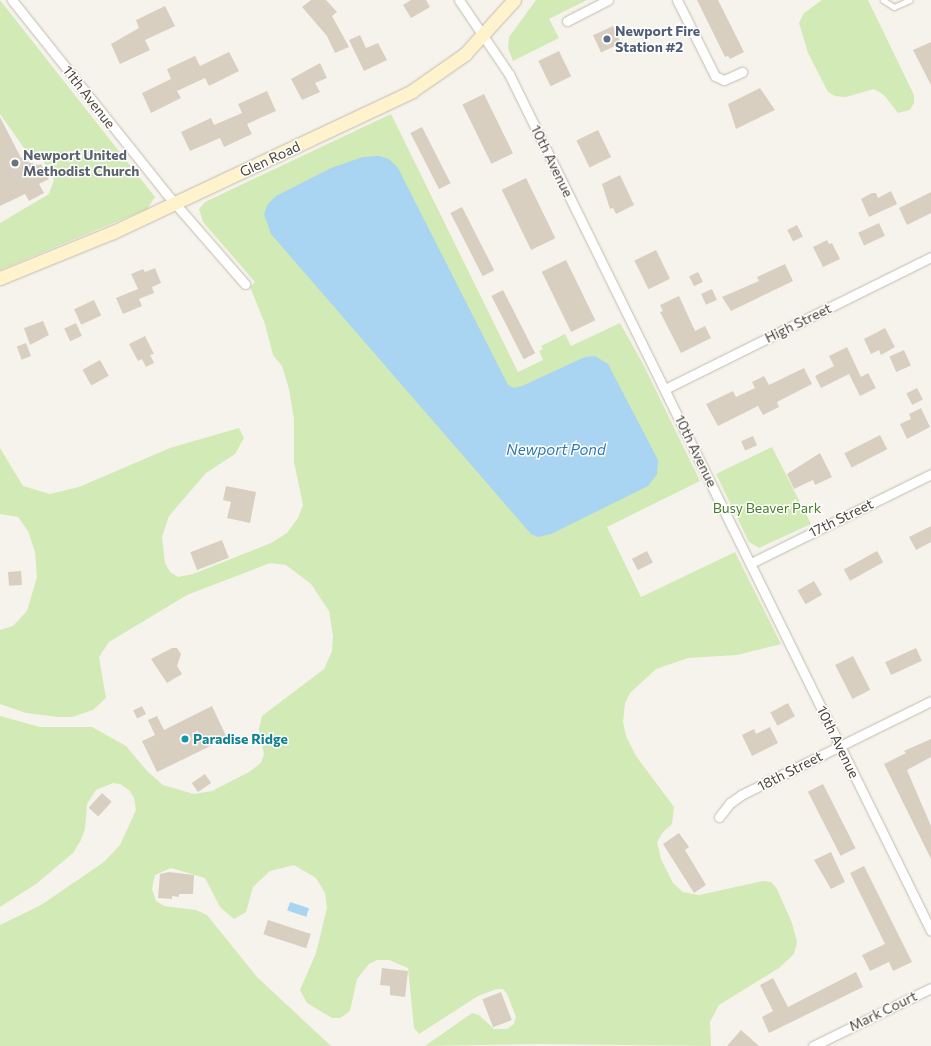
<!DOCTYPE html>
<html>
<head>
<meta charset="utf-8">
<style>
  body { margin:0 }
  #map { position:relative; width:931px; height:1046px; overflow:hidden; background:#f6f3ec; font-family:Commissioner,sans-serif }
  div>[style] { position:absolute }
  .green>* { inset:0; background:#d2eab5 }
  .water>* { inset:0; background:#a9d4f2; transform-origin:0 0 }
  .building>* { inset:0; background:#d8cfc1; transform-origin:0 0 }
  .roads { filter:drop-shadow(0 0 1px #c2bbae) drop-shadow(0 0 1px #c2bbae) }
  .lane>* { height:4.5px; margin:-2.25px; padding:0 2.25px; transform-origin:2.25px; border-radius:2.25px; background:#fff }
  .street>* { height:9px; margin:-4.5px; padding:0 4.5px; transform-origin:4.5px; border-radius:4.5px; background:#fff }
  .secondary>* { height:13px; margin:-6.5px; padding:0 6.5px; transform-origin:6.5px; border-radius:6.5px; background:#fff3cd }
  .dots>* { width:11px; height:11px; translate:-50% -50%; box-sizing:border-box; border:2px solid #fff; border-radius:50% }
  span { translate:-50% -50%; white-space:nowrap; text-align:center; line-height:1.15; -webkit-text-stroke:3px #fff; paint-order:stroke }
  .service-label { font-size:14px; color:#4e5e75; font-weight:700 }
  .left { translate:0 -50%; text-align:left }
  .street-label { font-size:14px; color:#4b4439 }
  .worship-label { font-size:14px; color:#5b616d; font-weight:700 }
  .park-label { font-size:14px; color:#4a7f2a }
  .culture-label { font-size:14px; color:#0d838f; font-weight:700 }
  .water-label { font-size:15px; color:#2e7ab2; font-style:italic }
</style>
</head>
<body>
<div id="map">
  <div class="green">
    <i style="clip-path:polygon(0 0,155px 197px,147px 209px,0 270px,0 223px,49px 194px,54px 180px,44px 162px,24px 148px,0 114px)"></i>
    <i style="clip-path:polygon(536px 0,587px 0,549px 19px,559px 38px,513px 61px,508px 48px,509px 37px)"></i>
    <i style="clip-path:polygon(822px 0,868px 0,914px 95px,914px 103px,910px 110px,898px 113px,884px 95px,874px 89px,846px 97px,835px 96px,828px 92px,808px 53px,799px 23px,804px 13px)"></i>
    <i style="clip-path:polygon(391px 114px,518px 372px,543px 360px,539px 351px,543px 349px,541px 346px,565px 334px,571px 346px,620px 323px,643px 364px,700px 481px,607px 527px,641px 597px,735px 552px,781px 644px,737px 655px,688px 658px,656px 669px,630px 693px,625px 703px,623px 722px,626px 736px,636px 756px,674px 807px,672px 824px,663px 832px,657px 842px,661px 859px,673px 883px,683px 892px,699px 895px,763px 881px,771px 882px,777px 889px,792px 923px,797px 942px,794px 954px,779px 968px,719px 1005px,710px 1022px,711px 1046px,540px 1044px,425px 1046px,472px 1013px,479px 1015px,494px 1029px,507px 1029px,514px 1024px,516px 1017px,507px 994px,503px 989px,497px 989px,478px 996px,419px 1034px,414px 1028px,408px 968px,389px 960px,377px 960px,369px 964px,357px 979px,350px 1011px,340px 1018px,332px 1018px,307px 1003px,300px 990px,316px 953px,327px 908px,325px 893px,316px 878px,294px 865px,270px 871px,253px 887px,246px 912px,234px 919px,220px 907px,205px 878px,171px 868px,155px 875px,152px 889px,156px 901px,164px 906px,196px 910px,207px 915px,257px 977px,331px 1046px,0 1046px,0 925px,41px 905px,104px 862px,120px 845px,136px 810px,134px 798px,129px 790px,120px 784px,113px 783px,96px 790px,87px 804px,85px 829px,81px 840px,73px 853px,36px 884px,0 907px,0 716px,40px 727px,92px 727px,126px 746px,147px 771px,163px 785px,194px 794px,212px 791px,249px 772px,261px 763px,264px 754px,259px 729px,262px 716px,324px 669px,332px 651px,333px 636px,329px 611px,311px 584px,286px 565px,270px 563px,187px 595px,109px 642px,99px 657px,106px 698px,93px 710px,72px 717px,58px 717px,26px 713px,0 704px,0 630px,13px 626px,27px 611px,37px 577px,35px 552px,28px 531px,18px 517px,0 514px,0 448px,23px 486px,50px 494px,79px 487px,170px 448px,239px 428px,244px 438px,235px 454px,206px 473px,169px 516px,162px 537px,165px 563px,170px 572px,178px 577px,193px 574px,271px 543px,287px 533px,298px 518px,303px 505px,294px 462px,294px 419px,289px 389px,282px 366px,273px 355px,265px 324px,250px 287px,255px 282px,203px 222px,199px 209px,205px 202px)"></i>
    <i style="clip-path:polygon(772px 447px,811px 524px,759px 548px,749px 542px,716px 474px)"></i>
  </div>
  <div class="water">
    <i style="clip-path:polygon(379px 156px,389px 159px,398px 168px,508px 385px,514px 388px,522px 386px,585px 357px,595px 356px,608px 364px,658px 460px,657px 474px,648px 486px,551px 534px,538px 537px,531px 534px,271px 234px,264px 214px,268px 204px,276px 196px,331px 168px,363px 157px)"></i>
    <i style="left:290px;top:902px;width:20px;height:9px;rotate:18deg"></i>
  </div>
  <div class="building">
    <i style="clip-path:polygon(311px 0,326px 0,337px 12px,332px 16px,349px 47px,335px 53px,327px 36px,302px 7px)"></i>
    <i style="clip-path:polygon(411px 0,426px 0,430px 7px,411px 18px,403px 5px)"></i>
    <i style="clip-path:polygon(697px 0,718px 0,744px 52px,730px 59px,728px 56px,725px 57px)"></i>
    <i style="clip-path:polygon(165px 6px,175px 26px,145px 40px,150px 50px,120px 64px,111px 44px,139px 28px,136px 20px)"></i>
    <i style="left:613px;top:26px;width:19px;height:22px;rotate:65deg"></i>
    <i style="clip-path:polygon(360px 35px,366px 48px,378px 43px,387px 60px,364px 71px,349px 40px)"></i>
    <i style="clip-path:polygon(931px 42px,931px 85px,913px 50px)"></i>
    <i style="left:559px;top:51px;width:28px;height:23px;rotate:64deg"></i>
    <i style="clip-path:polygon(229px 52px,239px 71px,209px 86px,205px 78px,177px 91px,181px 98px,151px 113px,142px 93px,171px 79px,167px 69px,195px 56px,200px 66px)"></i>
    <i style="clip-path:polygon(320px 63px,327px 78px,315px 83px,320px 92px,302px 100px,291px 79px)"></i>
    <i style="clip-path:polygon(760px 88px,775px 110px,736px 129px,728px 104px)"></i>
    <i style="clip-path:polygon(267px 91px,276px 111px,247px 124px,252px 134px,224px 147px,220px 138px,190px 151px,181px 132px,211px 118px,214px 125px,242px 113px,238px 104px)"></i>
    <i style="left:484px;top:94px;width:66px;height:24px;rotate:64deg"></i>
    <i style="clip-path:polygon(0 117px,21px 158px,25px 156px,28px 162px,38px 165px,41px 164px,49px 179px,39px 184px,44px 193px,29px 201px,25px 194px,0 206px)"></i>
    <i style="left:422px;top:127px;width:63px;height:13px;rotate:63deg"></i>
    <i style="left:598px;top:130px;width:30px;height:24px;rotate:64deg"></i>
    <i style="clip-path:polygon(620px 175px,634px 205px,616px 214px,613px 208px,610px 209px,602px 184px)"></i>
    <i style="left:526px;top:178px;width:67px;height:27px;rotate:64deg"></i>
    <i style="clip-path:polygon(891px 191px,897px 204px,869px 217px,861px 199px,872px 193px,876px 193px,878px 198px)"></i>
    <i style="clip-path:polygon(931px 192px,931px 213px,907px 225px,899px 208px)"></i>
    <i style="left:462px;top:207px;width:71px;height:13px;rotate:63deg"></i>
    <i style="left:879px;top:223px;width:14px;height:23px;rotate:65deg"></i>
    <i style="left:797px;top:225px;width:13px;height:11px;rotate:63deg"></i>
    <i style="clip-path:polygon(827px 240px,829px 244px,832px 243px,840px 259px,823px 267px,813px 247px)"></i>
    <i style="left:656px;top:250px;width:32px;height:24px;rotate:64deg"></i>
    <i style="left:566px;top:260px;width:67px;height:27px;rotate:64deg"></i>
    <i style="clip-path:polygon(785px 264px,793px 281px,731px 311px,722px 297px,759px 281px,757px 277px)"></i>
    <i style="clip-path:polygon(155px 268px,161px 283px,152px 287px,154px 293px,139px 299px,142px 306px,123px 314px,116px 298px,138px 289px,131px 274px,143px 269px,145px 272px)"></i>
    <i style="left:698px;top:272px;width:11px;height:10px;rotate:63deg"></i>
    <i style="left:712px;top:289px;width:12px;height:12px;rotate:66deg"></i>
    <i style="left:503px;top:290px;width:71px;height:13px;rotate:63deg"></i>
    <i style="clip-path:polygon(679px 296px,695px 331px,705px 326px,711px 338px,681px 353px,660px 312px,663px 311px,660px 305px)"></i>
    <i style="left:94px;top:300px;width:17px;height:22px;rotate:65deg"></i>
    <i style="clip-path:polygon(43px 321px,49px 335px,30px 345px,24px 328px)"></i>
    <i style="left:76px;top:323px;width:14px;height:13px;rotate:65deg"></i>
    <i style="clip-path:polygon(885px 328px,895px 347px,881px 355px,879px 350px,871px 354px,864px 339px)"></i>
    <i style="clip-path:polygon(145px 336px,154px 354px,150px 355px,154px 363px,146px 367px,142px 359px,138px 361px,129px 344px)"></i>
    <i style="left:26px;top:343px;width:14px;height:10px;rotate:69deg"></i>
    <i style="clip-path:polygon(847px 347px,861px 377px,868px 373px,876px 388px,860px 396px,849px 374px,821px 388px,815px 376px,834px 366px,829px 356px)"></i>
    <i style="left:904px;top:350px;width:17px;height:16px;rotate:66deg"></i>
    <i style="left:100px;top:360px;width:18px;height:20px;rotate:61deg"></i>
    <i style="clip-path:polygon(804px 368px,812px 384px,777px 402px,779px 407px,763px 415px,758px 406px,718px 426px,706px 404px,733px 391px,736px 397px,755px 388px,752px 382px,764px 376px,769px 385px)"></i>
    <i style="left:917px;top:388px;width:13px;height:12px;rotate:63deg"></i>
    <i style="clip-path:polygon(921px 408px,930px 427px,907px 439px,900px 424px,911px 419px,909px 414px)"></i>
    <i style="left:880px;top:435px;width:16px;height:40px;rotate:63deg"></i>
    <i style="left:753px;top:436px;width:10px;height:13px;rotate:66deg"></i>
    <i style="clip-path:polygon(820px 453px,832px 477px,815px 485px,813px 480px,794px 489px,787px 474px)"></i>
    <i style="clip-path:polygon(226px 486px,256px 492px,250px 523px,227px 518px,231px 502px,223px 500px)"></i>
    <i style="clip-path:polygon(931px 526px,931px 542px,916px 550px,909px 537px)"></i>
    <i style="left:222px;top:540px;width:19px;height:34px;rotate:69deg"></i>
    <i style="left:647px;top:551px;width:13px;height:17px;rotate:63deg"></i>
    <i style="left:877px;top:551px;width:13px;height:38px;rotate:61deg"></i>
    <i style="left:21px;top:571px;width:14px;height:13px;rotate:86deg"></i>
    <i style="left:814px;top:581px;width:16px;height:19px;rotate:60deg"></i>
    <i style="clip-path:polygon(172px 648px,177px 648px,181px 654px,177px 666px,182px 674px,167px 683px,151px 659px)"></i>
    <i style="left:916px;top:648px;width:14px;height:34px;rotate:65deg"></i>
    <i style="left:853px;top:656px;width:38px;height:20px;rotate:63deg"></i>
    <i style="left:788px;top:703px;width:15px;height:20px;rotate:62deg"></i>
    <i style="left:142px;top:706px;width:9px;height:10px;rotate:63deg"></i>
    <i style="clip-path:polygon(212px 706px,227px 738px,157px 772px,142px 741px,155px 735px,148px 720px,157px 716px,164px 730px)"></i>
    <i style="clip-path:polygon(770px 727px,778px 743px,752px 756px,742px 735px,754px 729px,756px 734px)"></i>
    <i style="clip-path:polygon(931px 739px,931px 757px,907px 770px,931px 826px,931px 859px,884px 764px,906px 753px,904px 751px)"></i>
    <i style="left:205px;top:774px;width:11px;height:16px;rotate:56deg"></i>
    <i style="left:823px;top:784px;width:72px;height:17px;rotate:63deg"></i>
    <i style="left:102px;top:793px;width:13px;height:20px;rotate:42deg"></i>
    <i style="clip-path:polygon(679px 833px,689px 847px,685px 850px,706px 885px,694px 893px,663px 844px)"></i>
    <i style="clip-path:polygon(831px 852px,845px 882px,831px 889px,814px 860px)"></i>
    <i style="clip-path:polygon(864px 866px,912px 962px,893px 971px,889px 962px,870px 971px,862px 955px,885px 944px,850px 873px)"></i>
    <i style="clip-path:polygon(169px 872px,194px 875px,193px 894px,179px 894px,179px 897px,172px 896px,172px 899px,158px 898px,160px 874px)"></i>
    <i style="left:268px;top:920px;width:45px;height:15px;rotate:18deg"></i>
    <i style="clip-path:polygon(382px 968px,408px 971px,405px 997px,390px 995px,390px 986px,380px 985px)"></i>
    <i style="clip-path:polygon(856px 972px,863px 987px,769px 1033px,762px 1017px,773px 1011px,760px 985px,773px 978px,788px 1007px)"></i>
    <i style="left:501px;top:992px;width:30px;height:20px;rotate:69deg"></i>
    <i style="clip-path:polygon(741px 1030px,759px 1046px,727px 1046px)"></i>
  </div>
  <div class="roads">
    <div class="lane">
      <i style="left:883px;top:0;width:13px;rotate:32deg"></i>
      <i style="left:894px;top:7px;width:17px;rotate:-24deg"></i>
    </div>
    <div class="street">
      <i style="left:12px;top:0;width:246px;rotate:51.4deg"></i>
      <i style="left:165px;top:192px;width:122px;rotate:49deg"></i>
      <i style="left:459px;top:0;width:89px;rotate:56deg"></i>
      <i style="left:509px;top:74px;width:955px;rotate:63.78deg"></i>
      <i style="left:677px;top:0;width:85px;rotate:63.4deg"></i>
      <i style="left:715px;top:76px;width:10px;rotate:24deg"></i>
      <i style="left:724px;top:80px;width:20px;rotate:-24deg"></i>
      <i style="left:567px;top:21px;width:46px;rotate:-27.1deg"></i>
      <i style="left:665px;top:389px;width:297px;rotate:-26.4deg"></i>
      <i style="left:751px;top:563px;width:201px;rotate:-26.3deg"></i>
      <i style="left:719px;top:817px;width:18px;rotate:-52deg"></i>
      <i style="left:730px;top:803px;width:14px;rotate:-36deg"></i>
      <i style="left:741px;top:795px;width:212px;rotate:-26.3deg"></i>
      <i style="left:813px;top:1046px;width:131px;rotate:-26.2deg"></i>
    </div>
    <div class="secondary">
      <i style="left:0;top:278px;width:122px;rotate:-22.2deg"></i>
      <i style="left:113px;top:232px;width:331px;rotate:-25.2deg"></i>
      <i style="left:412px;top:91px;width:65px;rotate:-34.9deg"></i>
      <i style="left:465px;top:54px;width:73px;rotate:-47.8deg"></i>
    </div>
  </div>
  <div class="dots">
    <i style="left:607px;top:39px;background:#5c6f8a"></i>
    <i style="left:15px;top:163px;background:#6b7280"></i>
    <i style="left:185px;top:739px;background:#0f9aa8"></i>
  </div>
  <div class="service-label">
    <span class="left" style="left:615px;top:39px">Newport Fire<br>Station #2</span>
  </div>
  <div class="street-label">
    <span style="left:89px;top:97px;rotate:52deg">11th Avenue</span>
    <span style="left:270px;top:159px;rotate:-25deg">Glen Road</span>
    <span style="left:552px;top:161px;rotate:64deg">10th Avenue</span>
    <span style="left:798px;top:323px;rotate:-26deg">High Street</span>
    <span style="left:696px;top:451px;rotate:64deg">10th Avenue</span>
    <span style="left:841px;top:518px;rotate:-26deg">17th Street</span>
    <span style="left:838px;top:742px;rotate:64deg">10th Avenue</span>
    <span style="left:790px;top:771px;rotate:-27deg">18th Street</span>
    <span style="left:883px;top:1011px;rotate:-26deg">Mark Court</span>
  </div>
  <div class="worship-label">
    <span class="left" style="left:23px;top:163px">Newport United<br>Methodist Church</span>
  </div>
  <div class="park-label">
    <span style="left:767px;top:508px">Busy Beaver Park</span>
  </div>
  <div class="culture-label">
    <span class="left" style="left:193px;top:739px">Paradise Ridge</span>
  </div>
  <div class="water-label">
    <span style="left:556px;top:450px">Newport Pond</span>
  </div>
</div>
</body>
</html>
